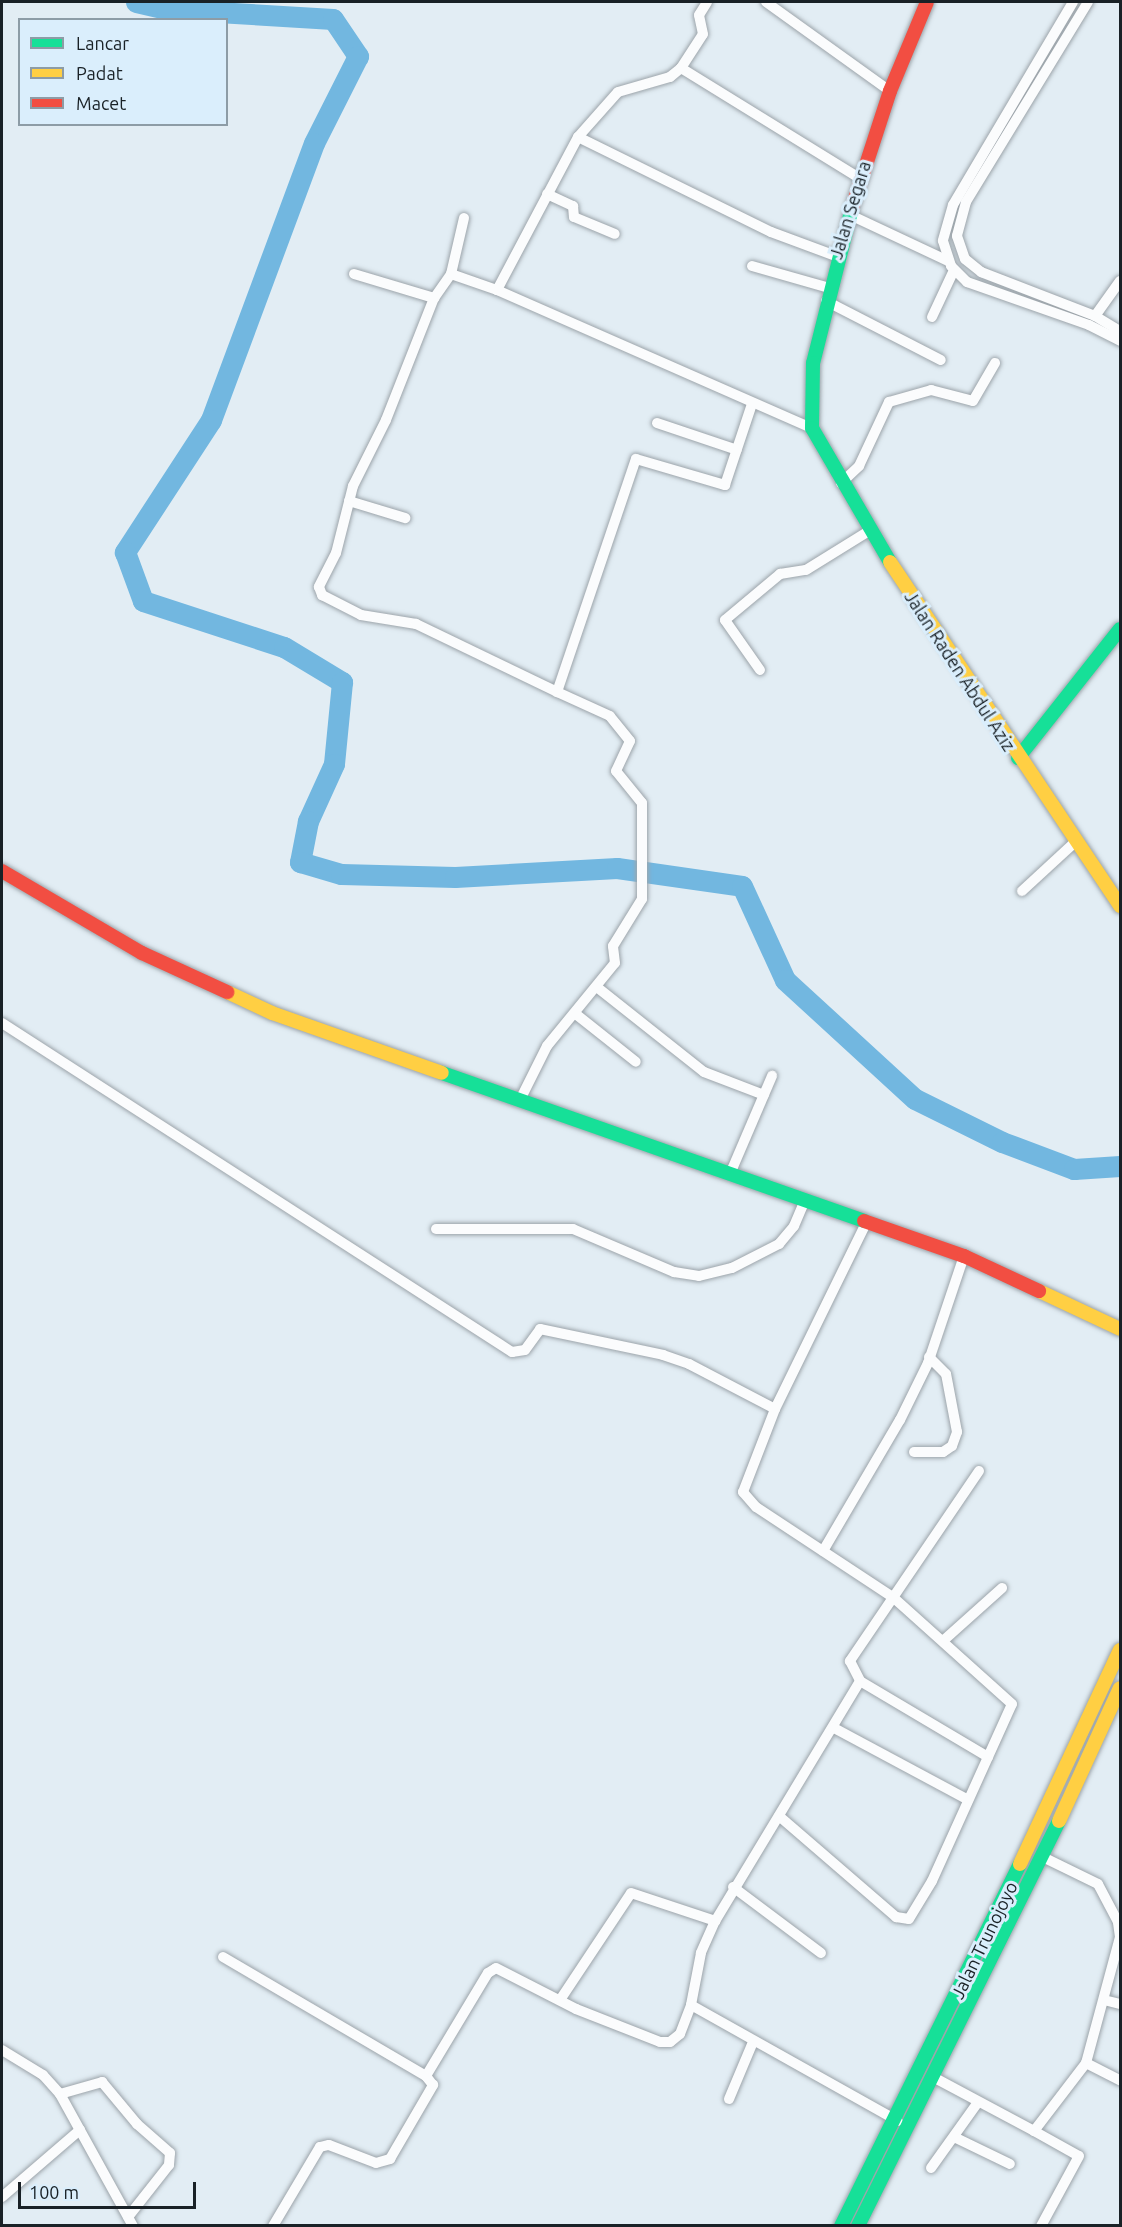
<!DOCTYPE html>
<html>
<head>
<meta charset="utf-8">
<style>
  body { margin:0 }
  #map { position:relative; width:1122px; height:2227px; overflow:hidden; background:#e2edf4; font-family:Ubuntu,sans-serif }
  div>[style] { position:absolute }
  .river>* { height:21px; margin:-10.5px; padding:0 10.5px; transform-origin:10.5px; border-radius:10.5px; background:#72b7e0 }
  .roads { filter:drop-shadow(0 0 2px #9ca4aa) drop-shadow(0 0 2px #9ca4aa) }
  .street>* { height:10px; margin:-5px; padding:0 5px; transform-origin:5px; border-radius:5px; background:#fbfcfd }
  .fast>* { height:14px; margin:-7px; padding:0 7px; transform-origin:7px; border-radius:7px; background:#16e098 }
  .slow>* { height:14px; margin:-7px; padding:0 7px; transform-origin:7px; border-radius:7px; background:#ffcf43 }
  .jam>* { height:14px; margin:-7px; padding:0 7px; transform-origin:7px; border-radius:7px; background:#f24e42 }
  span { translate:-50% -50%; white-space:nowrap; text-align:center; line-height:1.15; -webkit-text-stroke:6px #daeefc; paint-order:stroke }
  .street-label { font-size:18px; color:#192126 }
  .frame { position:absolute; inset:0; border:3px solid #192126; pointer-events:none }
  .legend { position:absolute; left:18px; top:18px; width:210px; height:108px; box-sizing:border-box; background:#daeefc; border:2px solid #8d9ca6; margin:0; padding:8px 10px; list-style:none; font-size:18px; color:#192126 }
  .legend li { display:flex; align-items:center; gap:12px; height:30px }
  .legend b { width:30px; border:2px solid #8d9ca6 }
  .scale { position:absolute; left:18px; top:2182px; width:178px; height:27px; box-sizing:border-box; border:3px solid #192126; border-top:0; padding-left:8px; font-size:18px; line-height:21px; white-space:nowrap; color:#192126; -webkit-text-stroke:4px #daeefc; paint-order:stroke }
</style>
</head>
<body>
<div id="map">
  <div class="river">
    <i style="left:136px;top:2px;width:31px;rotate:13deg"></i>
    <i style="left:166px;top:9px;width:167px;rotate:3.4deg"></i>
    <i style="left:333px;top:19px;width:45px;rotate:56deg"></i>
    <i style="left:358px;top:56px;width:97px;rotate:116.8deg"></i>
    <i style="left:314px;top:143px;width:296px;rotate:110.4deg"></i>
    <i style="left:211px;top:420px;width:158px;rotate:123.1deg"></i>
    <i style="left:125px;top:552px;width:52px;rotate:69.8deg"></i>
    <i style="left:143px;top:601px;width:148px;rotate:18.1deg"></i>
    <i style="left:284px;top:647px;width:68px;rotate:31.1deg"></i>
    <i style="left:342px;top:682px;width:82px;rotate:95.6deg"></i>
    <i style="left:334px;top:764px;width:63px;rotate:114.5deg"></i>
    <i style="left:308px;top:821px;width:42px;rotate:101deg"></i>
    <i style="left:300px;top:862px;width:43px;rotate:16.3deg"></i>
    <i style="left:341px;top:874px;width:114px;rotate:1.5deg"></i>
    <i style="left:455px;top:877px;width:162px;rotate:-3.2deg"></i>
    <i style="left:617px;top:868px;width:126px;rotate:8.2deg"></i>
    <i style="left:742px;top:886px;width:103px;rotate:65.4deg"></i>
    <i style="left:785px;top:980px;width:176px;rotate:42.5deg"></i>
    <i style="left:915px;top:1099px;width:97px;rotate:26.3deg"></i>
    <i style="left:1002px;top:1142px;width:77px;rotate:20.6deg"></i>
    <i style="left:1074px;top:1169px;width:46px;rotate:-3.7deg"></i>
  </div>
  <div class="roads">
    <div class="street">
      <i style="left:766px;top:2px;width:153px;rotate:35.7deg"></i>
      <i style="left:1073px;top:2px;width:236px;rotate:120.6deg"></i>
      <i style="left:953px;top:205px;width:37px;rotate:106deg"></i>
      <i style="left:943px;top:241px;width:26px;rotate:72deg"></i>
      <i style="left:951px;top:266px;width:23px;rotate:45deg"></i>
      <i style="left:967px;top:282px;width:129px;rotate:19.4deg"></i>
      <i style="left:1089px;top:325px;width:35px;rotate:27deg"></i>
      <i style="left:1088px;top:2px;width:234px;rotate:121.4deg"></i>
      <i style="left:966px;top:202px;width:35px;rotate:105deg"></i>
      <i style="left:957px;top:236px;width:24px;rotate:71deg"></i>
      <i style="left:965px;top:259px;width:21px;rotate:39deg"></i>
      <i style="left:981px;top:272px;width:122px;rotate:21.1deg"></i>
      <i style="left:1095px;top:316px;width:29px;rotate:31deg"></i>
      <i style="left:681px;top:68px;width:209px;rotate:31.7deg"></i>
      <i style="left:578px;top:137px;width:60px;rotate:-48.4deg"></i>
      <i style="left:618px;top:92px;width:54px;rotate:-16.1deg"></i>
      <i style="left:670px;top:77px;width:14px;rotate:-39deg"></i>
      <i style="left:681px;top:68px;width:40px;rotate:-57.1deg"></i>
      <i style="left:703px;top:34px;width:19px;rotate:-102deg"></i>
      <i style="left:699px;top:15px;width:15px;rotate:-58deg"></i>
      <i style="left:547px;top:194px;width:29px;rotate:25deg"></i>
      <i style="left:573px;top:206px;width:11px;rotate:85deg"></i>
      <i style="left:574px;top:217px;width:44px;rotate:22.5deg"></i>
      <i style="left:848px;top:214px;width:110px;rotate:25.2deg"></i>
      <i style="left:464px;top:218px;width:57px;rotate:103.1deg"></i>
      <i style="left:451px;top:274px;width:29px;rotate:125deg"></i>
      <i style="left:434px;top:298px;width:131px;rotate:111.5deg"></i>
      <i style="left:386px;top:420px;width:74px;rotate:116.6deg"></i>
      <i style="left:353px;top:486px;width:69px;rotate:104.2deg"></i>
      <i style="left:336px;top:553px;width:38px;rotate:117deg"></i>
      <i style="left:319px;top:587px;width:9px;rotate:69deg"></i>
      <i style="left:322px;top:595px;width:44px;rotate:27.1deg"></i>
      <i style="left:361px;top:615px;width:56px;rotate:9.3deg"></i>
      <i style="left:416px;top:624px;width:157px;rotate:25.7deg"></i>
      <i style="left:557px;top:692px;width:246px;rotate:-71.3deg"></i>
      <i style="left:636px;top:459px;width:93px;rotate:16.3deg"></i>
      <i style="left:725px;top:485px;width:85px;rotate:-71.6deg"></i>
      <i style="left:752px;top:266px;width:80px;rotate:15.9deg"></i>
      <i style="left:354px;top:274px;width:84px;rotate:16.7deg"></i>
      <i style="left:451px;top:274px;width:49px;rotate:19.2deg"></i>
      <i style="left:497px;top:290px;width:344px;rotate:23.7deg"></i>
      <i style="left:497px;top:290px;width:173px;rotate:-62.1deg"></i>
      <i style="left:578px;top:137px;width:215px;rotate:26.2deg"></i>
      <i style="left:771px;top:232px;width:69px;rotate:20.3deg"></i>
      <i style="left:826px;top:301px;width:129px;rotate:27.2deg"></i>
      <i style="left:1095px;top:316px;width:43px;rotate:-54.5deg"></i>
      <i style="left:932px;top:317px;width:52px;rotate:-64.9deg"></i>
      <i style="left:657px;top:423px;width:84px;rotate:18.6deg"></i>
      <i style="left:841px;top:483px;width:25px;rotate:-43deg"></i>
      <i style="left:859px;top:466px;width:71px;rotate:-64.9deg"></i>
      <i style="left:889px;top:402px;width:44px;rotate:-15.9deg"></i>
      <i style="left:931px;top:390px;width:43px;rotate:14.7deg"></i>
      <i style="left:973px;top:401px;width:44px;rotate:-59.9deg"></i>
      <i style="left:349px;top:501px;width:59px;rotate:16.9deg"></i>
      <i style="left:760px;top:670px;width:61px;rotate:-125deg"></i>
      <i style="left:725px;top:620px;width:72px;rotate:-39.9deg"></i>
      <i style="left:780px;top:574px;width:26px;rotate:-9deg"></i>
      <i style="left:806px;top:570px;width:74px;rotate:-31.8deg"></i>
      <i style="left:1022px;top:891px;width:71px;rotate:-42.7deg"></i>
      <i style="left:598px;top:988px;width:135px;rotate:38.4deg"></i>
      <i style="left:704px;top:1072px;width:64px;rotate:21deg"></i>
      <i style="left:577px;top:1015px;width:75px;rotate:38.5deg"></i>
      <i style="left:2px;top:1023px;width:607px;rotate:32.83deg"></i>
      <i style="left:512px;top:1352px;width:13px;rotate:-9deg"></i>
      <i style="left:525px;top:1350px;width:26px;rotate:-54deg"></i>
      <i style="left:540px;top:1329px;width:126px;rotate:11.9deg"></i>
      <i style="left:663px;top:1355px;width:28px;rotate:19deg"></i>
      <i style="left:689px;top:1364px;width:97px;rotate:27.6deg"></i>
      <i style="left:520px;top:1100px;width:60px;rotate:-63.4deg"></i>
      <i style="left:547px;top:1046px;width:107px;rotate:-50.7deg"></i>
      <i style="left:615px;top:963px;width:17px;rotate:-97deg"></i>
      <i style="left:613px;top:946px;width:55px;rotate:-58.3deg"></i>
      <i style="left:642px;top:899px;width:96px;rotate:-90deg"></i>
      <i style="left:642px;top:803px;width:41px;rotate:-129.1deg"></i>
      <i style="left:616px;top:771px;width:33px;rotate:-65deg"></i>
      <i style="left:630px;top:741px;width:32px;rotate:-129deg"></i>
      <i style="left:610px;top:716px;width:58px;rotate:-155.6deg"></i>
      <i style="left:730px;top:1174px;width:107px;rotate:-66.8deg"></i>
      <i style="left:436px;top:1229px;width:137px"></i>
      <i style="left:573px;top:1229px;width:110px;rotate:23.1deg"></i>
      <i style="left:674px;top:1272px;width:25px;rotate:9deg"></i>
      <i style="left:699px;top:1276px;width:34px;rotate:-14deg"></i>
      <i style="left:732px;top:1268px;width:53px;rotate:-27.1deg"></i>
      <i style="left:779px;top:1244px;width:23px;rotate:-50deg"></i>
      <i style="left:794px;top:1226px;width:28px;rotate:-67deg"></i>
      <i style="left:914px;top:1452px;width:29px"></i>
      <i style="left:943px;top:1452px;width:11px;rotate:-34deg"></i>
      <i style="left:952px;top:1446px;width:15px;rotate:-70deg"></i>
      <i style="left:957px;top:1432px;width:59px;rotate:-100.7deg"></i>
      <i style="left:946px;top:1374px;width:24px;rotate:-135deg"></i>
      <i style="left:979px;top:1471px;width:230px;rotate:124.2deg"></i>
      <i style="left:850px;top:1661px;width:22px;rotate:63deg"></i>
      <i style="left:860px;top:1681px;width:149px;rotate:30.7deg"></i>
      <i style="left:823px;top:1551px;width:152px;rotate:-59.6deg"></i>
      <i style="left:900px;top:1420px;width:64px;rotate:-63.8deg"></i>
      <i style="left:928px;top:1363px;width:113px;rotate:-71.4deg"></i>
      <i style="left:944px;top:1640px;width:78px;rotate:-41.9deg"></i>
      <i style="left:860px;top:1681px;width:280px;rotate:121.1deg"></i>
      <i style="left:715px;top:1921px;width:35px;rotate:114deg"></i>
      <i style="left:701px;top:1953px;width:53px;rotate:100.9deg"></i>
      <i style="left:691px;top:2005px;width:237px;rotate:29.3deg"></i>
      <i style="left:834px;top:1728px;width:152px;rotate:28.2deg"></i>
      <i style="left:779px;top:1816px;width:155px;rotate:40.8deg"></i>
      <i style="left:896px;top:1917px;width:13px;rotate:9deg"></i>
      <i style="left:909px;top:1919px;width:44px;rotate:-58.8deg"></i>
      <i style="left:932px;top:1881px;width:194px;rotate:-65.7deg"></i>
      <i style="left:1012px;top:1704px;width:159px;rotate:-138.1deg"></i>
      <i style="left:894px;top:1598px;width:165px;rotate:-146.6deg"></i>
      <i style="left:756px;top:1507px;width:20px;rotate:-131deg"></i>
      <i style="left:743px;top:1492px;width:89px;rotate:-68.9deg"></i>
      <i style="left:775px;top:1409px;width:209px;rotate:-63.9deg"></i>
      <i style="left:733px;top:1887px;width:110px;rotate:36.9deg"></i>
      <i style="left:223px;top:1957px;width:235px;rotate:30.4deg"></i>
      <i style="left:426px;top:2076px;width:120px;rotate:-59deg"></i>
      <i style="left:488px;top:1973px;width:9px;rotate:-32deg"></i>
      <i style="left:496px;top:1968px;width:90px;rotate:27.1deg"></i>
      <i style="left:576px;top:2009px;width:90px;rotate:21.4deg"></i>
      <i style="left:660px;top:2042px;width:10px"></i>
      <i style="left:670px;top:2042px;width:13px;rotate:-39deg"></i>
      <i style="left:680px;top:2034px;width:31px;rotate:-69deg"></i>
      <i style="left:560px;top:2000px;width:128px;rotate:-56.4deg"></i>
      <i style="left:631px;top:1893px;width:89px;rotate:18.4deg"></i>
      <i style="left:1104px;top:2000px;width:16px;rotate:14deg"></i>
      <i style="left:2px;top:2050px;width:48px;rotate:31.4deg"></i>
      <i style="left:43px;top:2075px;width:25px;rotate:48deg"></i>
      <i style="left:60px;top:2094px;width:151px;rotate:61.1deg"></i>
      <i style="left:1086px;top:2063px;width:38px;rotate:27deg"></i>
      <i style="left:933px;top:2077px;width:115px;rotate:28.1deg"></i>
      <i style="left:1034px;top:2131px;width:86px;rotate:-52.6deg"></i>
      <i style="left:1086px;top:2063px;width:131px;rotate:-74.9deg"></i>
      <i style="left:1120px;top:1937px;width:15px;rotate:-98deg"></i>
      <i style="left:1118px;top:1922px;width:43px;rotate:-117.8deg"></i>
      <i style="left:1098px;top:1884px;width:61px;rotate:-153.9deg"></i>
      <i style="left:60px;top:2094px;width:44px;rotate:-15.9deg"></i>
      <i style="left:102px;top:2082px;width:55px;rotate:50.2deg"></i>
      <i style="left:137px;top:2124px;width:44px;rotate:41.3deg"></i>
      <i style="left:170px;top:2153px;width:12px;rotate:95deg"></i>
      <i style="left:169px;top:2165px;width:66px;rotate:128.3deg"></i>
      <i style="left:729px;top:2099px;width:62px;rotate:-67.2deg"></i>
      <i style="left:1034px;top:2131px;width:51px;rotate:29.1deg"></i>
      <i style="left:1079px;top:2156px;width:80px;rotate:118.5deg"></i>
      <i style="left:954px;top:2137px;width:62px;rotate:25.7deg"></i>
      <i style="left:931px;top:2168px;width:81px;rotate:-54.5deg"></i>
      <i style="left:2px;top:2197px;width:103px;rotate:-40.7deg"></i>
      <i style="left:273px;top:2226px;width:92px;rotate:-59.3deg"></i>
      <i style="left:320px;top:2147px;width:9px;rotate:-13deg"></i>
      <i style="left:329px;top:2145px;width:50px;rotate:21deg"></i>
      <i style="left:376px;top:2163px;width:15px;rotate:-16deg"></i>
      <i style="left:390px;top:2159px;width:86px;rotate:-59.8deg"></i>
      <i style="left:433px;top:2085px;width:11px;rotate:-128deg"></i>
    </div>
    <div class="fast">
      <i style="left:852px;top:208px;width:160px;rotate:104.1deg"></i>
      <i style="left:813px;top:363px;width:65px;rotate:90.9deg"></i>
      <i style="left:812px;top:428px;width:155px;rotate:59.8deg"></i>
      <i style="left:1018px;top:758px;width:164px;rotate:-51.7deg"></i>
      <i style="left:442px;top:1073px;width:447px;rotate:19.3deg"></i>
      <i style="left:841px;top:2226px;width:404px;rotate:-63.7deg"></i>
      <i style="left:858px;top:2226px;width:452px;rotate:-63.6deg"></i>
    </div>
    <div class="slow">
      <i style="left:890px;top:562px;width:414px;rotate:56.2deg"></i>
      <i style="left:227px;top:992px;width:50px;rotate:25deg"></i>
      <i style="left:272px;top:1013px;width:180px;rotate:19.4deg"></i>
      <i style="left:1039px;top:1291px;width:89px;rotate:25.1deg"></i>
      <i style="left:1059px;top:1821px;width:146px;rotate:-65.4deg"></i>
      <i style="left:1020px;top:1864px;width:236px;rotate:-65deg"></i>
    </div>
    <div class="jam">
      <i style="left:852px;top:208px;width:123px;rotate:-72deg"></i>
      <i style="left:890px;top:91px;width:96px;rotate:-67.4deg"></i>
      <i style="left:2px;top:871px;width:162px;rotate:30.4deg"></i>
      <i style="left:142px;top:953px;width:94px;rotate:24.6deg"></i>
      <i style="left:864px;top:1221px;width:106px;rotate:19.3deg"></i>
      <i style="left:964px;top:1256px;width:83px;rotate:25deg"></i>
    </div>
  </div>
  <div class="street-label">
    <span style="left:850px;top:210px;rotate:-73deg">Jalan Segara</span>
    <span style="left:960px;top:671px;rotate:57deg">Jalan Raden Abdul Aziz</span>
    <span style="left:984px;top:1940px;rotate:-64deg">Jalan Trunojoyo</span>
  </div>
  <div class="frame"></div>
  <ul class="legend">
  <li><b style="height:8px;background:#16e098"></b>Lancar</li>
  <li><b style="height:8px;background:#ffcf43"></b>Padat</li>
  <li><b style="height:8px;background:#f24e42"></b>Macet</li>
  </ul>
  <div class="scale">100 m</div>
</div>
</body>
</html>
